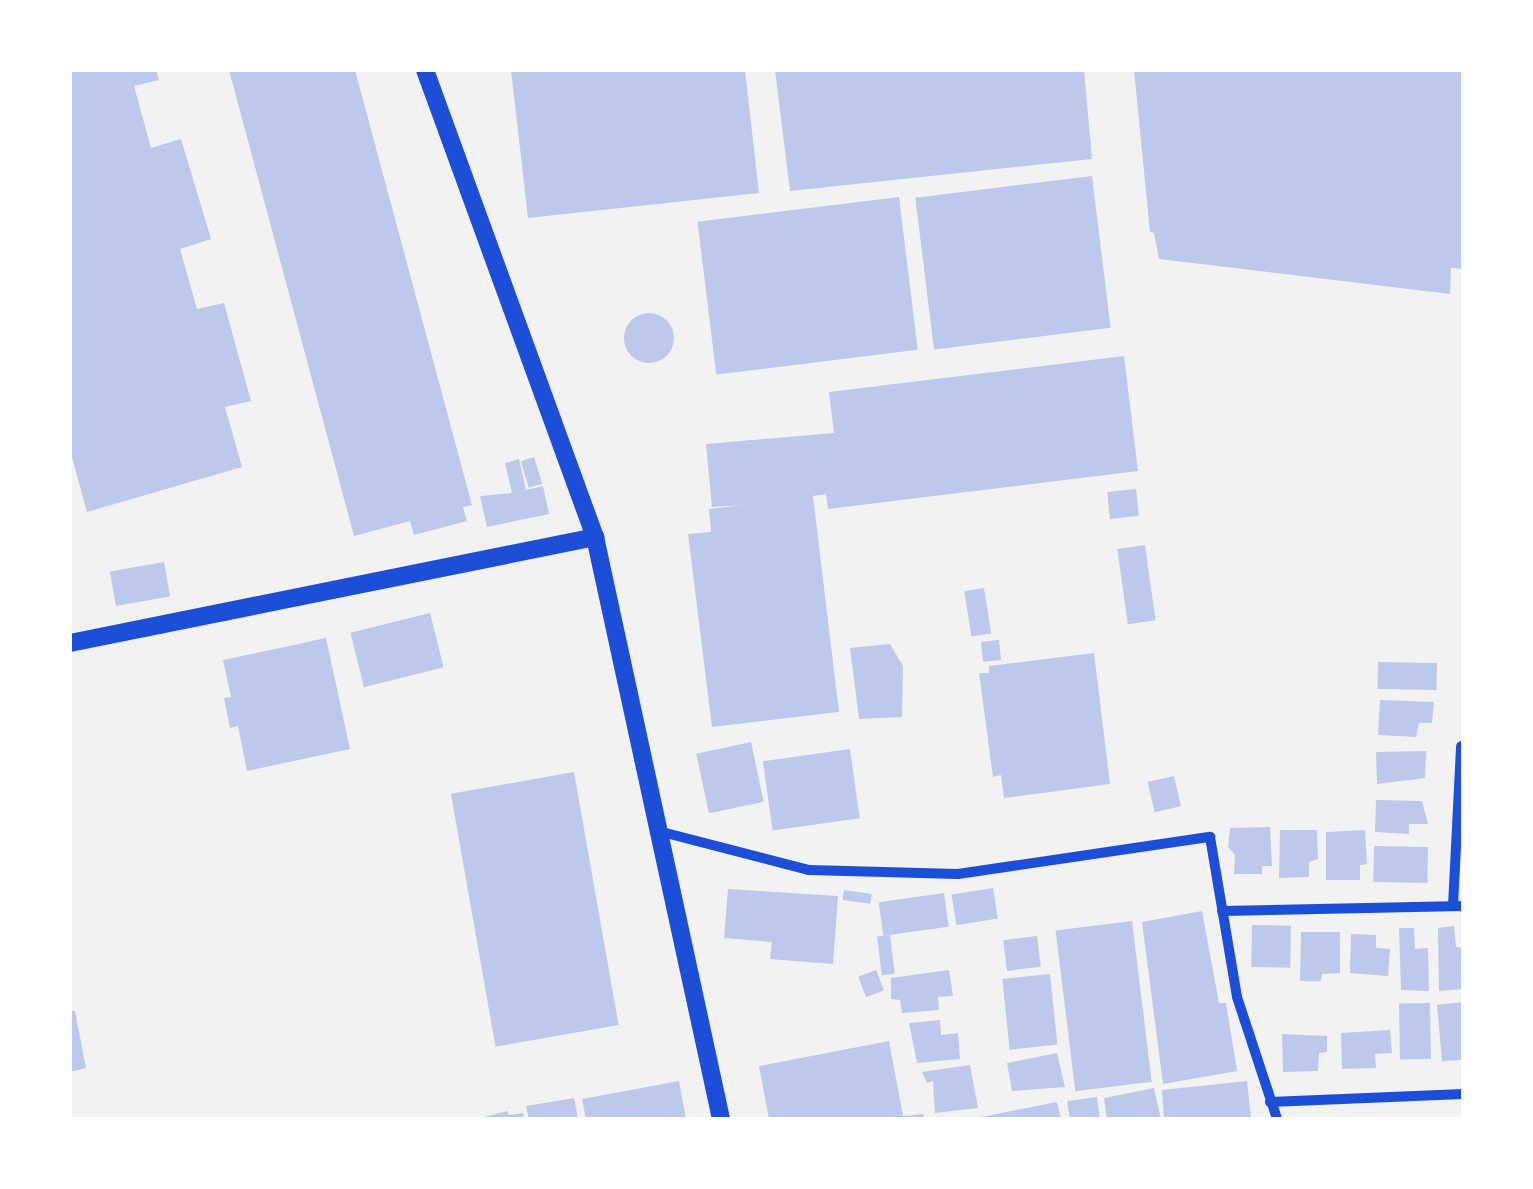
<!DOCTYPE html>
<html>
<head>
<meta charset="utf-8">
<style>
  body { margin:0 }
  #map { position:relative; width:1533px; height:1189px; overflow:hidden; background:#f2f2f2; font-family:Roboto,sans-serif }
  div>[style] { position:absolute }
  .building>* { inset:0; background:#bdc9ec; transform-origin:0 0 }
  .round { border-radius:50% }
  .minor>* { height:10px; margin:-5px; padding:0 5px; transform-origin:5px; border-radius:5px; background:#1d4ed8 }
  .tertiary>* { height:18px; margin:-9px; padding:0 9px; transform-origin:9px; border-radius:9px; background:#1d4ed8 }
  span { translate:-50% -50%; white-space:nowrap; text-align:center; line-height:1.15; -webkit-text-stroke:8px #fff; paint-order:stroke }
  .frame { position:absolute; inset:0; border:72px solid #fff; pointer-events:none }
</style>
</head>
<body>
<div id="map">
  <div class="building">
    <i style="clip-path:polygon(70px 70px,156px 70px,159px 80px,134px 86px,151px 148px,181px 139px,211px 239px,180px 249px,197px 309px,224px 303px,251px 401px,225px 407px,242px 467px,87px 512px,70px 450px)"></i>
    <i style="clip-path:polygon(229px 70px,355px 70px,472px 505px,463px 507px,467px 521px,414px 535px,410px 521px,354px 536px)"></i>
    <i style="clip-path:polygon(511px 70px,745px 70px,759px 193px,528px 218px)"></i>
    <i style="clip-path:polygon(775px 70px,1084px 70px,1092px 159px,790px 191px)"></i>
    <i style="clip-path:polygon(1134px 70px,1463px 70px,1463px 269px,1451px 268px,1450px 294px,1159px 259px,1154px 233px,1150px 232px)"></i>
    <i style="left:1092px;top:176px;width:153px;height:178px;rotate:83deg"></i>
    <i style="left:899px;top:197px;width:154px;height:203px;rotate:83deg"></i>
    <i class="round" style="left:624px;top:313px;width:50px;height:50px"></i>
    <i style="clip-path:polygon(1124px 356px,1138px 471px,828px 509px,826px 494px,813px 496px,839px 712px,712px 727px,688px 534px,711px 532px,709px 509px,744px 505px,712px 507px,706px 444px,834px 433px,829px 392px)"></i>
    <i style="left:534px;top:457px;width:28px;height:14px;rotate:73deg"></i>
    <i style="clip-path:polygon(519px 459px,526px 490px,543px 486px,549px 514px,487px 527px,480px 496px,512px 493px,505px 463px)"></i>
    <i style="left:1136px;top:489px;width:27px;height:29px;rotate:84deg"></i>
    <i style="left:1145px;top:545px;width:76px;height:28px;rotate:82deg"></i>
    <i style="left:164px;top:562px;width:35px;height:55px;rotate:80deg"></i>
    <i style="left:984px;top:588px;width:46px;height:20px;rotate:81deg"></i>
    <i style="left:430px;top:613px;width:56px;height:82px;rotate:76deg"></i>
    <i style="clip-path:polygon(326px 638px,350px 749px,247px 771px,238px 726px,230px 728px,224px 698px,231px 697px,223px 660px)"></i>
    <i style="left:999px;top:640px;width:20px;height:18px;rotate:84deg"></i>
    <i style="clip-path:polygon(890px 644px,903px 666px,902px 717px,859px 719px,850px 648px)"></i>
    <i style="clip-path:polygon(1094px 653px,1110px 784px,1004px 798px,1001px 775px,993px 777px,979px 673px,989px 673px,989px 666px)"></i>
    <i style="left:1378px;top:662px;width:59px;height:27px;rotate:1deg"></i>
    <i style="clip-path:polygon(1380px 700px,1434px 702px,1432px 723px,1419px 723px,1416px 737px,1378px 735px)"></i>
    <i style="left:751px;top:742px;width:61px;height:56px;rotate:78deg"></i>
    <i style="left:850px;top:749px;width:70px;height:88px;rotate:82deg"></i>
    <i style="clip-path:polygon(1426px 751px,1425px 778px,1377px 784px,1376px 752px)"></i>
    <i style="left:574px;top:772px;width:257px;height:125px;rotate:80deg"></i>
    <i style="left:1174px;top:776px;width:31px;height:27px;rotate:77deg"></i>
    <i style="clip-path:polygon(1376px 800px,1422px 801px,1428px 824px,1409px 824px,1409px 834px,1375px 832px)"></i>
    <i style="clip-path:polygon(1270px 827px,1272px 866px,1262px 866px,1262px 874px,1234px 874px,1235px 855px,1228px 847px,1230px 828px)"></i>
    <i style="clip-path:polygon(1280px 830px,1317px 830px,1318px 859px,1309px 862px,1309px 877px,1279px 878px)"></i>
    <i style="clip-path:polygon(1365px 830px,1367px 864px,1360px 865px,1360px 880px,1326px 880px,1326px 832px)"></i>
    <i style="left:1374px;top:846px;width:54px;height:36px;rotate:1deg"></i>
    <i style="left:993px;top:888px;width:31px;height:42px;rotate:81deg"></i>
    <i style="clip-path:polygon(728px 889px,838px 896px,833px 964px,770px 959px,772px 942px,724px 938px)"></i>
    <i style="left:844px;top:890px;width:28px;height:10px;rotate:8deg"></i>
    <i style="left:944px;top:893px;width:34px;height:66px;rotate:82deg"></i>
    <i style="clip-path:polygon(1202px 911px,1219px 1003px,1226px 1003px,1237px 1071px,1163px 1084px,1142px 922px)"></i>
    <i style="left:1132px;top:921px;width:162px;height:77px;rotate:83deg"></i>
    <i style="left:1252px;top:925px;width:39px;height:42px;rotate:1deg"></i>
    <i style="clip-path:polygon(1454px 926px,1456px 947px,1463px 948px,1463px 989px,1439px 991px,1438px 928px)"></i>
    <i style="clip-path:polygon(1399px 928px,1414px 928px,1415px 949px,1428px 948px,1429px 991px,1401px 990px)"></i>
    <i style="clip-path:polygon(1301px 932px,1340px 932px,1340px 973px,1322px 974px,1321px 981px,1300px 981px)"></i>
    <i style="clip-path:polygon(1351px 934px,1376px 935px,1376px 948px,1390px 949px,1388px 976px,1350px 973px)"></i>
    <i style="left:890px;top:935px;width:39px;height:13px;rotate:83deg"></i>
    <i style="left:1037px;top:936px;width:31px;height:34px;rotate:83deg"></i>
    <i style="left:876px;top:970px;width:22px;height:19px;rotate:69deg"></i>
    <i style="clip-path:polygon(949px 970px,953px 996px,938px 997px,939px 1010px,902px 1013px,900px 1000px,891px 999px,891px 978px)"></i>
    <i style="left:1050px;top:974px;width:71px;height:48px;rotate:84deg"></i>
    <i style="clip-path:polygon(1463px 1002px,1463px 1060px,1442px 1061px,1437px 1005px)"></i>
    <i style="left:1430px;top:1003px;width:56px;height:31px;rotate:89deg"></i>
    <i style="clip-path:polygon(70px 1011px,75px 1011px,86px 1068px,70px 1072px)"></i>
    <i style="clip-path:polygon(940px 1020px,941px 1035px,958px 1033px,960px 1059px,917px 1063px,909px 1023px)"></i>
    <i style="clip-path:polygon(1390px 1030px,1392px 1053px,1375px 1054px,1376px 1068px,1342px 1069px,1341px 1033px)"></i>
    <i style="clip-path:polygon(1282px 1034px,1327px 1036px,1327px 1052px,1319px 1053px,1318px 1071px,1283px 1072px)"></i>
    <i style="clip-path:polygon(889px 1041px,903px 1116px,923px 1114px,924px 1119px,769px 1119px,759px 1066px)"></i>
    <i style="clip-path:polygon(1057px 1053px,1065px 1087px,1012px 1091px,1007px 1063px)"></i>
    <i style="clip-path:polygon(970px 1065px,978px 1108px,935px 1113px,933px 1081px,927px 1083px,922px 1072px)"></i>
    <i style="clip-path:polygon(679px 1081px,686px 1119px,586px 1119px,582px 1099px)"></i>
    <i style="clip-path:polygon(1247px 1081px,1251px 1119px,1164px 1119px,1162px 1090px)"></i>
    <i style="clip-path:polygon(1154px 1088px,1161px 1119px,1107px 1119px,1104px 1098px)"></i>
    <i style="clip-path:polygon(1097px 1097px,1100px 1119px,1070px 1119px,1067px 1101px)"></i>
    <i style="clip-path:polygon(574px 1098px,578px 1119px,529px 1119px,526px 1106px)"></i>
    <i style="clip-path:polygon(1057px 1102px,1061px 1119px,981px 1119px,981px 1117px)"></i>
    <i style="clip-path:polygon(508px 1111px,508px 1115px,523px 1113px,524px 1119px,476px 1119px)"></i>
  </div>
  <div class="minor">
    <i style="left:662px;top:832px;width:152px;rotate:14.5deg"></i>
    <i style="left:809px;top:870px;width:149px;rotate:1.5deg"></i>
    <i style="left:958px;top:874px;width:255px;rotate:-8.4deg"></i>
    <i style="left:1210px;top:837px;width:162px;rotate:80.4deg"></i>
    <i style="left:1237px;top:997px;width:128px;rotate:71.8deg"></i>
    <i style="left:1453px;top:906px;width:160px;rotate:-87.1deg"></i>
    <i style="left:1222px;top:911px;width:241px;rotate:-1.2deg"></i>
    <i style="left:1270px;top:1102px;width:193px;rotate:-2.4deg"></i>
  </div>
  <div class="tertiary">
    <i style="left:425px;top:70px;width:497px;rotate:70deg"></i>
    <i style="left:595px;top:537px;width:595px;rotate:77.78deg"></i>
    <i style="left:70px;top:643px;width:536px;rotate:-11.41deg"></i>
  </div>
  <div class="frame"></div>
</div>
</body>
</html>
